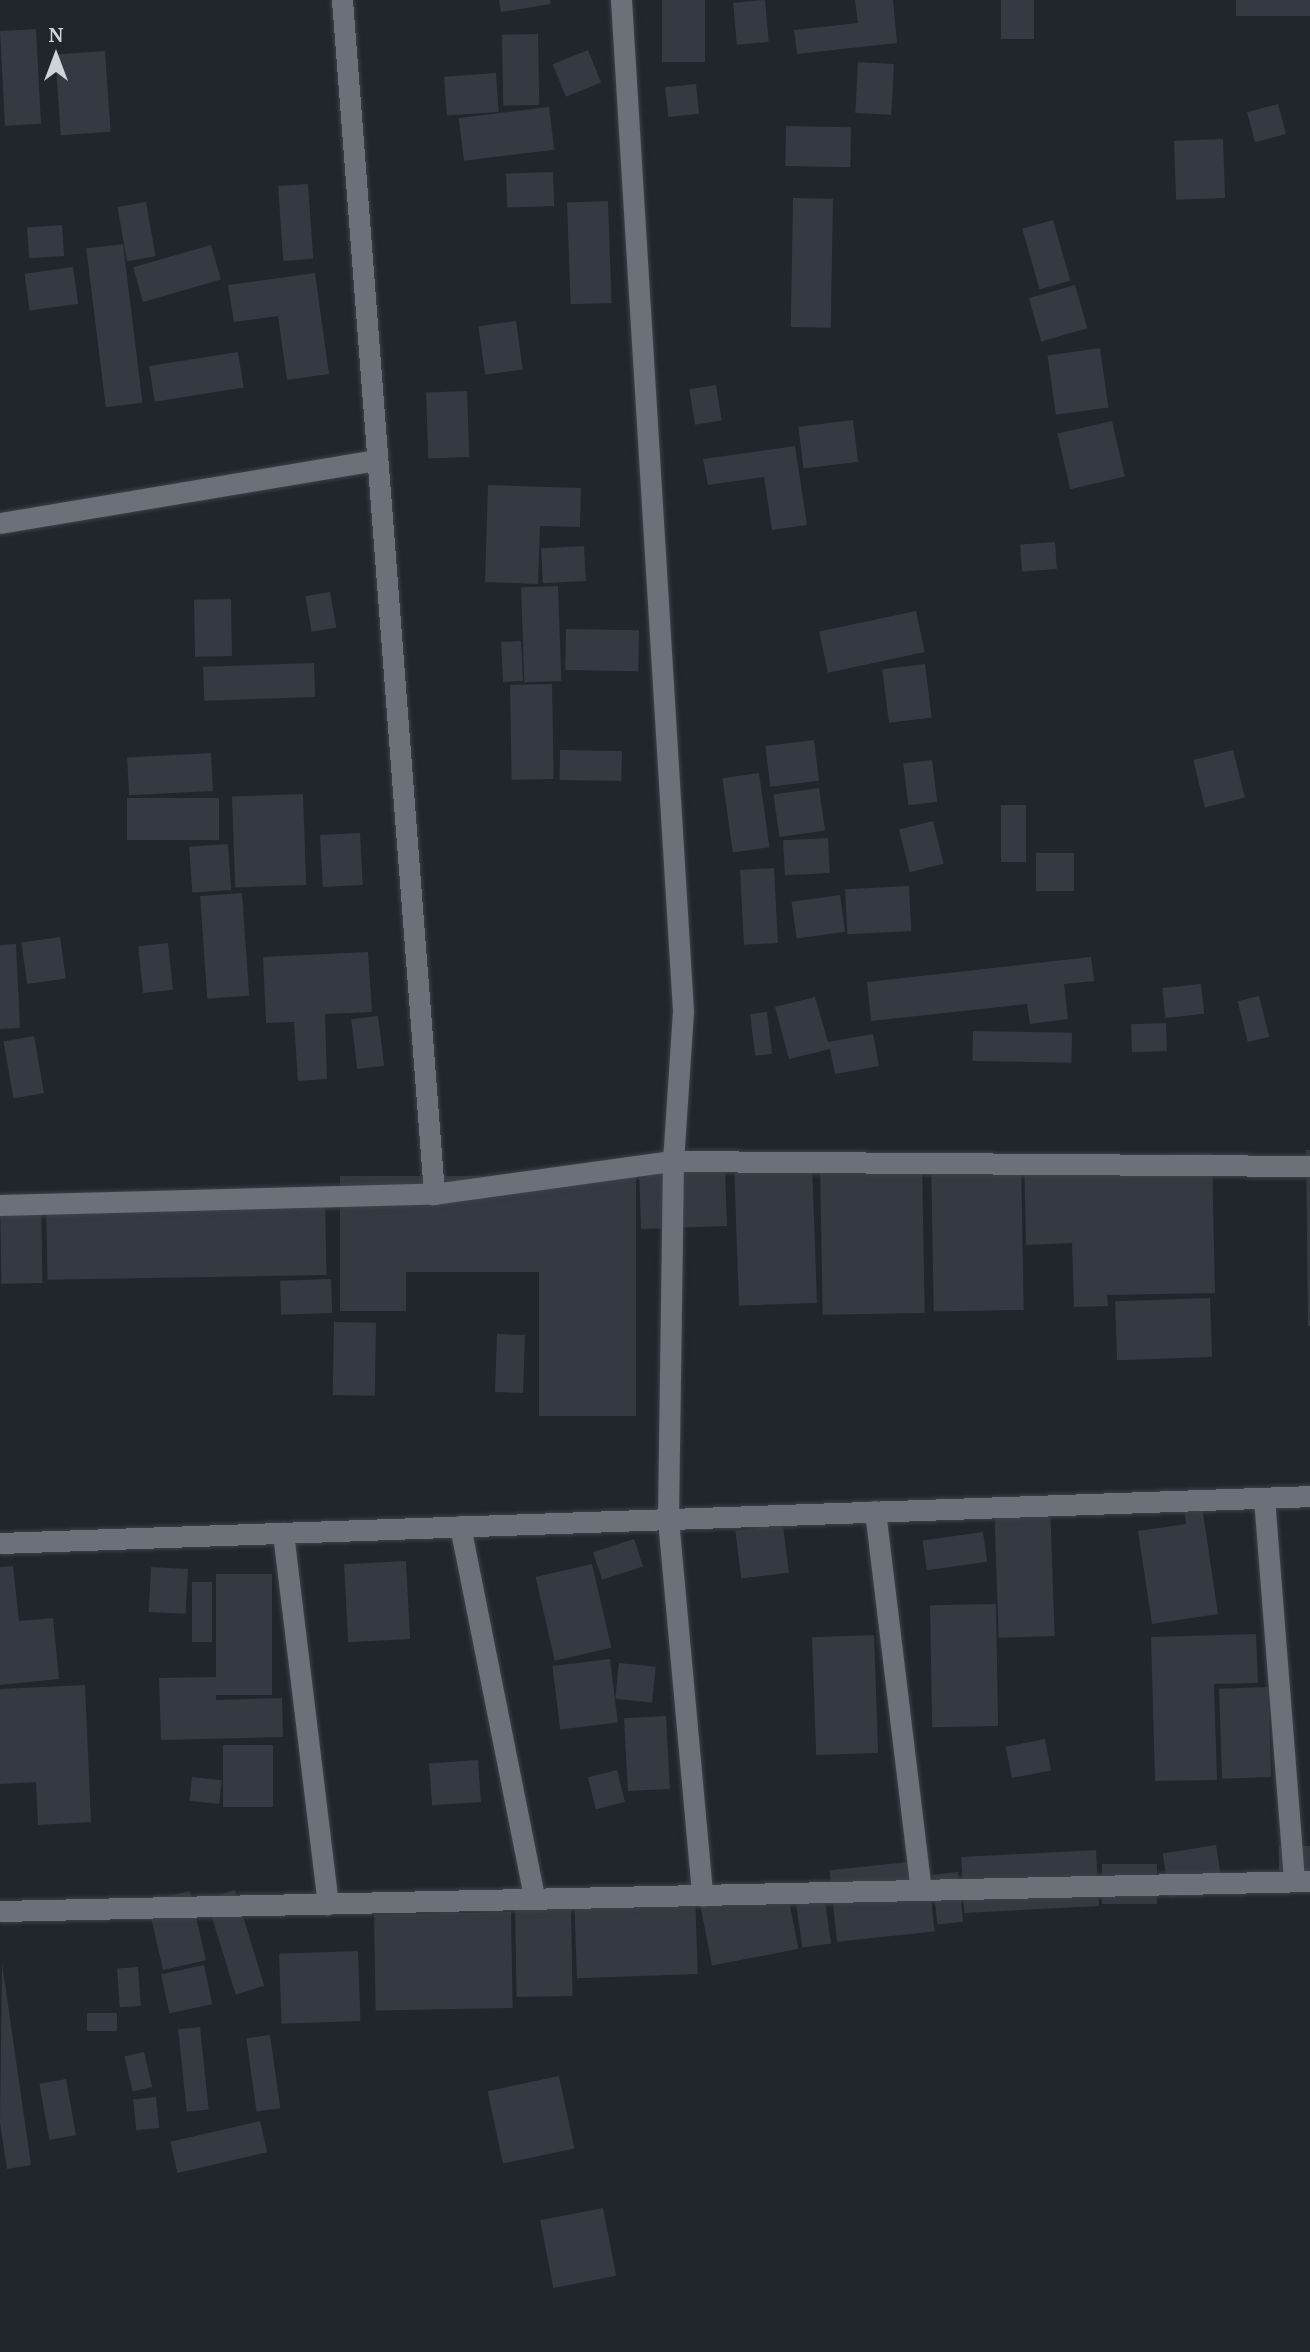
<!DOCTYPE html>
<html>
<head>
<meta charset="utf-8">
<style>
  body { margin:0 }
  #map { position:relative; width:1310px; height:2352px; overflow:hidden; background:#21252c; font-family:"Noto Serif",serif }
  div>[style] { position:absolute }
  .building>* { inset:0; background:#353941; transform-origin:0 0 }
  .roads { filter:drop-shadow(0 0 2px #3e4148) drop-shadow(0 0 2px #3e4148) }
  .street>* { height:21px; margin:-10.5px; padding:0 10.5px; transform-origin:10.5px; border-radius:10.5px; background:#6b7079 }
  span { translate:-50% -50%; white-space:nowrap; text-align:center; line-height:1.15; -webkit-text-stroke:5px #21252c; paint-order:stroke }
  .north { position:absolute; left:21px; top:21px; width:70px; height:70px; -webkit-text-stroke:5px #21252c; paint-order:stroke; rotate:0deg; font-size:19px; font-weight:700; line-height:28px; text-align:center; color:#d0d3d8 }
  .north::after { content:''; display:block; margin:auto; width:24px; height:32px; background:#d0d3d8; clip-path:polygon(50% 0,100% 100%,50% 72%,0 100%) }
</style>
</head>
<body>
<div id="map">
  <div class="building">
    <i style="clip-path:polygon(499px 0,550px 0,551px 4px,501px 12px)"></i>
    <i style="left:662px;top:0;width:43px;height:62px"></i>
    <i style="left:765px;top:0;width:42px;height:32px;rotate:85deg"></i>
    <i style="clip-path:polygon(855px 0,893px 0,897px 43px,797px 54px,794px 30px,858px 23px)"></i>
    <i style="left:1001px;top:0;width:33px;height:39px"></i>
    <i style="left:1236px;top:0;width:74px;height:16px"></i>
    <i style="left:36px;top:29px;width:95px;height:36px;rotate:87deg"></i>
    <i style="left:538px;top:34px;width:71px;height:36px;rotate:89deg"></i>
    <i style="left:588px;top:50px;width:35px;height:38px;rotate:68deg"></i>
    <i style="left:105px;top:51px;width:81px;height:50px;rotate:86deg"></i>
    <i style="left:858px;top:62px;width:36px;height:51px;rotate:3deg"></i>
    <i style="left:496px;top:73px;width:39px;height:52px;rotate:86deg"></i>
    <i style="left:696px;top:84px;width:30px;height:31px;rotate:84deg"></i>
    <i style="left:1278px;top:104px;width:31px;height:32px;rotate:75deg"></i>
    <i style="left:549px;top:107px;width:43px;height:91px;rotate:83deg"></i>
    <i style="left:786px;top:126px;width:65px;height:40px;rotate:1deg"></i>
    <i style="left:1223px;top:139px;width:59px;height:49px;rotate:88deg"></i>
    <i style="left:553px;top:172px;width:34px;height:47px;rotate:88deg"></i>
    <i style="left:308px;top:184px;width:75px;height:30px;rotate:86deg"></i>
    <i style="left:793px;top:198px;width:40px;height:129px;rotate:1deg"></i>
    <i style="left:608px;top:201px;width:102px;height:41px;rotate:88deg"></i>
    <i style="left:146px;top:202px;width:55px;height:29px;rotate:80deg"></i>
    <i style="left:1053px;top:220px;width:63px;height:32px;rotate:74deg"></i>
    <i style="left:62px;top:225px;width:31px;height:35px;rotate:86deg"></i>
    <i style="left:123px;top:244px;width:160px;height:37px;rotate:83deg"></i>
    <i style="left:211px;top:245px;width:36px;height:81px;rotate:74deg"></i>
    <i style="left:73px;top:267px;width:37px;height:49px;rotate:82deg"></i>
    <i style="clip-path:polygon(315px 273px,329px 374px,287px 380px,278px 316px,234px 322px,228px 285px)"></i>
    <i style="left:1075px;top:285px;width:45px;height:48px;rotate:74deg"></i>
    <i style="left:516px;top:321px;width:49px;height:38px;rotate:82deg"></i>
    <i style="left:1100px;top:348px;width:60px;height:53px;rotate:82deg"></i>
    <i style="left:238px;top:352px;width:36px;height:90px;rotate:81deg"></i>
    <i style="left:716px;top:385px;width:36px;height:27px;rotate:81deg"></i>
    <i style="left:467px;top:391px;width:66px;height:41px;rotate:88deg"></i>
    <i style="left:853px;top:420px;width:42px;height:55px;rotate:83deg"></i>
    <i style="left:1112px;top:421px;width:57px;height:56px;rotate:77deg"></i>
    <i style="clip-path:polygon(795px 446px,807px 525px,772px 530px,764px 477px,708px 485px,703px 459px)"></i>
    <i style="clip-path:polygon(488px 485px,581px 488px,580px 527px,540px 526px,538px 584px,485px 582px)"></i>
    <i style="left:1055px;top:542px;width:27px;height:35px;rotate:86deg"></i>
    <i style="left:584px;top:546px;width:35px;height:43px;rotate:87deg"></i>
    <i style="left:558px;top:586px;width:95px;height:37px;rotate:88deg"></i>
    <i style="left:330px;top:592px;width:36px;height:25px;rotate:80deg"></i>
    <i style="left:231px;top:599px;width:57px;height:37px;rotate:89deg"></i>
    <i style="left:916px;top:611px;width:42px;height:99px;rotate:78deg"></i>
    <i style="left:566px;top:629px;width:73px;height:41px;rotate:1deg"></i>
    <i style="left:521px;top:641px;width:40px;height:20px;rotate:87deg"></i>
    <i style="left:314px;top:663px;width:34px;height:111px;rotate:88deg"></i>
    <i style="left:925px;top:664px;width:54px;height:43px;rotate:83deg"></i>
    <i style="left:552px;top:684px;width:95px;height:42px;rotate:89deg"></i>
    <i style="left:814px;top:740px;width:41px;height:49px;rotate:83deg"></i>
    <i style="left:560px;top:750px;width:62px;height:30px;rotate:1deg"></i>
    <i style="left:1233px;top:750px;width:49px;height:41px;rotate:76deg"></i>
    <i style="left:211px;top:753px;width:38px;height:84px;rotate:87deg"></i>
    <i style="left:932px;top:760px;width:42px;height:29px;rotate:83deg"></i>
    <i style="left:759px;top:773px;width:75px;height:37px;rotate:82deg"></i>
    <i style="left:819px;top:788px;width:43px;height:46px;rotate:82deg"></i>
    <i style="left:303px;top:794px;width:91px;height:71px;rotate:88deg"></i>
    <i style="left:127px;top:798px;width:92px;height:42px"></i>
    <i style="left:1001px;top:805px;width:25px;height:57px"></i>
    <i style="left:933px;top:821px;width:44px;height:35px;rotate:76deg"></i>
    <i style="left:360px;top:833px;width:52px;height:40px;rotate:87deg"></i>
    <i style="left:828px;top:838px;width:35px;height:45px;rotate:87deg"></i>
    <i style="left:228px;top:844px;width:46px;height:39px;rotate:86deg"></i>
    <i style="left:1036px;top:853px;width:38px;height:38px"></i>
    <i style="left:774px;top:868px;width:75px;height:34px;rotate:87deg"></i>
    <i style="left:909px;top:886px;width:45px;height:64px;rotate:87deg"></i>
    <i style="left:242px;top:893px;width:103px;height:42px;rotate:86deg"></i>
    <i style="left:840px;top:895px;width:37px;height:49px;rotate:82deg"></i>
    <i style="left:60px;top:937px;width:42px;height:39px;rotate:82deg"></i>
    <i style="left:168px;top:943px;width:47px;height:30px;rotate:84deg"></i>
    <i style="clip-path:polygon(16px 944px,20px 1028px,0 1029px,0 945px)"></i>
    <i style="clip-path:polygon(368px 952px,372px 1012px,325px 1014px,327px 1079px,298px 1081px,294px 1022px,266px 1023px,263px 957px)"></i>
    <i style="clip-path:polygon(1091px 957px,1094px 981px,1064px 984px,1068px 1019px,1030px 1024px,1027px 1004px,871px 1021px,867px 982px)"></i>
    <i style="left:1201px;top:984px;width:30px;height:39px;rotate:84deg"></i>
    <i style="left:1259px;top:996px;width:42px;height:22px;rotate:76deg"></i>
    <i style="clip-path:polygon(815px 997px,828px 1042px,873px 1034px,879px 1066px,835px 1074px,830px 1049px,789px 1059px,775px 1007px)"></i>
    <i style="left:767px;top:1012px;width:42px;height:17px;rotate:83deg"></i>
    <i style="left:378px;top:1016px;width:50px;height:27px;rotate:83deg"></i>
    <i style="left:1166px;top:1023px;width:28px;height:35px;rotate:88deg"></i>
    <i style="left:973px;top:1031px;width:99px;height:30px;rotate:1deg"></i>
    <i style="left:34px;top:1036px;width:58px;height:31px;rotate:80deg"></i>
    <i style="clip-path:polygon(1306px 1150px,1310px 1150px,1310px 1326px,1308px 1326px)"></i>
    <i style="clip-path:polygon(1212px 1153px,1215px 1293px,1107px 1295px,1108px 1306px,1074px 1307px,1072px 1243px,1026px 1245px,1024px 1157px)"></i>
    <i style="left:1021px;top:1154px;width:156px;height:90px;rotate:89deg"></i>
    <i style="left:922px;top:1160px;width:153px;height:102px;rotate:89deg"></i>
    <i style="left:812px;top:1161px;width:142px;height:78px;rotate:88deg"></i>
    <i style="left:725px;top:1168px;width:58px;height:86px;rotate:88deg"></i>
    <i style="clip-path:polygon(340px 1176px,636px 1176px,636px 1416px,539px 1416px,539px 1272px,406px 1272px,406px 1311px,340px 1311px)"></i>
    <i style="left:325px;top:1192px;width:83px;height:279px;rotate:89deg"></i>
    <i style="left:41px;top:1200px;width:83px;height:41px;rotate:89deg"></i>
    <i style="left:331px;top:1279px;width:34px;height:51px;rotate:88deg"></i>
    <i style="left:1210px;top:1298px;width:59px;height:95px;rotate:88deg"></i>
    <i style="left:334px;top:1322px;width:42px;height:73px;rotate:1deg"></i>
    <i style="left:497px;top:1334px;width:28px;height:58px;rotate:2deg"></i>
    <i style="clip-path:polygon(1201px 1499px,1218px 1614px,1152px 1624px,1138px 1531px,1186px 1524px,1183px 1501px)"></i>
    <i style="left:1050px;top:1502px;width:134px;height:56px;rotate:88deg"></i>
    <i style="left:783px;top:1525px;width:48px;height:48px;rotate:83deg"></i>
    <i style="left:983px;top:1532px;width:30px;height:61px;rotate:82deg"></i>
    <i style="left:634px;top:1539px;width:29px;height:43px;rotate:72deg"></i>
    <i style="left:406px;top:1561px;width:78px;height:62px;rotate:87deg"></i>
    <i style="left:592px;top:1564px;width:86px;height:58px;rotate:77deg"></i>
    <i style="clip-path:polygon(13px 1566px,19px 1621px,53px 1618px,59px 1679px,0 1685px,0 1567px)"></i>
    <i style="left:151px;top:1567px;width:37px;height:45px;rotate:3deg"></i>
    <i style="left:216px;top:1574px;width:56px;height:121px"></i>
    <i style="left:192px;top:1582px;width:20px;height:60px"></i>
    <i style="left:996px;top:1604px;width:122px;height:66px;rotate:89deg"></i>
    <i style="clip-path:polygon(1256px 1634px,1258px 1683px,1214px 1684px,1217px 1780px,1155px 1781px,1151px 1637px)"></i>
    <i style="left:874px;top:1635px;width:118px;height:62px;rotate:88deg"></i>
    <i style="left:610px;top:1659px;width:64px;height:58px;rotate:83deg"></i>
    <i style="left:619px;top:1663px;width:37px;height:36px;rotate:6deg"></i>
    <i style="clip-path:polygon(216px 1677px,216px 1700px,282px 1698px,283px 1737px,161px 1740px,159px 1678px)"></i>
    <i style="clip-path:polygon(85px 1685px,91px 1822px,38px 1825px,36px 1782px,0 1784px,0 1689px)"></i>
    <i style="left:1268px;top:1687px;width:90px;height:49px;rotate:88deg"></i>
    <i style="left:666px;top:1716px;width:73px;height:42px;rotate:87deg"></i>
    <i style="left:1045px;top:1739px;width:32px;height:40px;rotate:79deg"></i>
    <i style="left:273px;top:1745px;width:62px;height:50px;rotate:90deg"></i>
    <i style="left:478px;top:1760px;width:42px;height:49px;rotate:86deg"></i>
    <i style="left:617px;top:1770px;width:33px;height:30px;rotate:76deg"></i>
    <i style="left:192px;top:1777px;width:30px;height:24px;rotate:6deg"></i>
    <i style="left:1216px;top:1845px;width:44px;height:54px;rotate:81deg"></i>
    <i style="left:1310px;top:1846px;width:33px;height:31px;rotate:90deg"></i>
    <i style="left:1096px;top:1850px;width:56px;height:135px;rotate:87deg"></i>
    <i style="left:927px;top:1860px;width:72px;height:98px;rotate:84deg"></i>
    <i style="left:1157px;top:1864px;width:40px;height:55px;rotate:90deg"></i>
    <i style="left:958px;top:1872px;width:50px;height:26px;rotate:84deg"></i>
    <i style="left:786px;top:1885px;width:65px;height:88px;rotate:79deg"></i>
    <i style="left:235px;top:1890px;width:100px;height:30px;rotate:73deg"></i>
    <i style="left:190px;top:1891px;width:71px;height:44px;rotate:77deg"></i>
    <i style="left:695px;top:1893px;width:81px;height:121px;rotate:88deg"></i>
    <i style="left:824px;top:1894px;width:50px;height:29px;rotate:82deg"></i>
    <i style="left:571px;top:1906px;width:90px;height:56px;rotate:89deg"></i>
    <i style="left:511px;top:1912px;width:96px;height:137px;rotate:89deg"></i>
    <i style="left:358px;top:1951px;width:70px;height:79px;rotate:88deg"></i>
    <i style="clip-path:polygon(2px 1963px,31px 2165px,7px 2169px,0 2123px)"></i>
    <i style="left:204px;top:1965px;width:40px;height:44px;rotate:78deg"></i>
    <i style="left:138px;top:1967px;width:39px;height:21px;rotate:86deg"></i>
    <i style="left:87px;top:2013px;width:30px;height:18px"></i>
    <i style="left:200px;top:2027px;width:83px;height:22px;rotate:84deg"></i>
    <i style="left:270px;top:2035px;width:74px;height:24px;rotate:82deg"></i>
    <i style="left:144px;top:2052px;width:36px;height:20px;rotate:77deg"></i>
    <i style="left:559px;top:2076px;width:74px;height:73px;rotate:78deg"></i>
    <i style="left:66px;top:2079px;width:57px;height:27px;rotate:80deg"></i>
    <i style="left:156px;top:2097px;width:31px;height:23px;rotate:84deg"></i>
    <i style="left:260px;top:2121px;width:32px;height:92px;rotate:77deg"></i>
    <i style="left:603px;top:2208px;width:69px;height:64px;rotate:79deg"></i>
  </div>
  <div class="roads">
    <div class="street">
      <i style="left:342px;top:0;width:1198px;rotate:85.59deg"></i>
      <i style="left:621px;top:0;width:1013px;rotate:86.49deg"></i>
      <i style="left:683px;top:1011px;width:150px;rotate:93.8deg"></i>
      <i style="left:673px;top:1161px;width:358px;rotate:90.8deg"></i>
      <i style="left:668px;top:1519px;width:378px;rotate:84.8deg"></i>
      <i style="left:0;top:523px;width:382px;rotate:-9.5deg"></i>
      <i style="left:0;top:1205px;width:434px;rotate:-1.5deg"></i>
      <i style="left:434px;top:1194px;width:241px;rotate:-7.9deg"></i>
      <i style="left:673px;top:1161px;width:637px;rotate:0.45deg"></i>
      <i style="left:1264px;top:1498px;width:384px;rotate:85.5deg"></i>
      <i style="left:875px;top:1511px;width:381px;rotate:83.1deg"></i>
      <i style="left:460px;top:1526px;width:379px;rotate:78.7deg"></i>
      <i style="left:283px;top:1533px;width:374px;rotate:83.1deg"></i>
      <i style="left:0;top:1543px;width:1311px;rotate:-2.05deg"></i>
      <i style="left:0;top:1911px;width:1310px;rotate:-1.31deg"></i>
    </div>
  </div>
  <div class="north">N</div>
</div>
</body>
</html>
